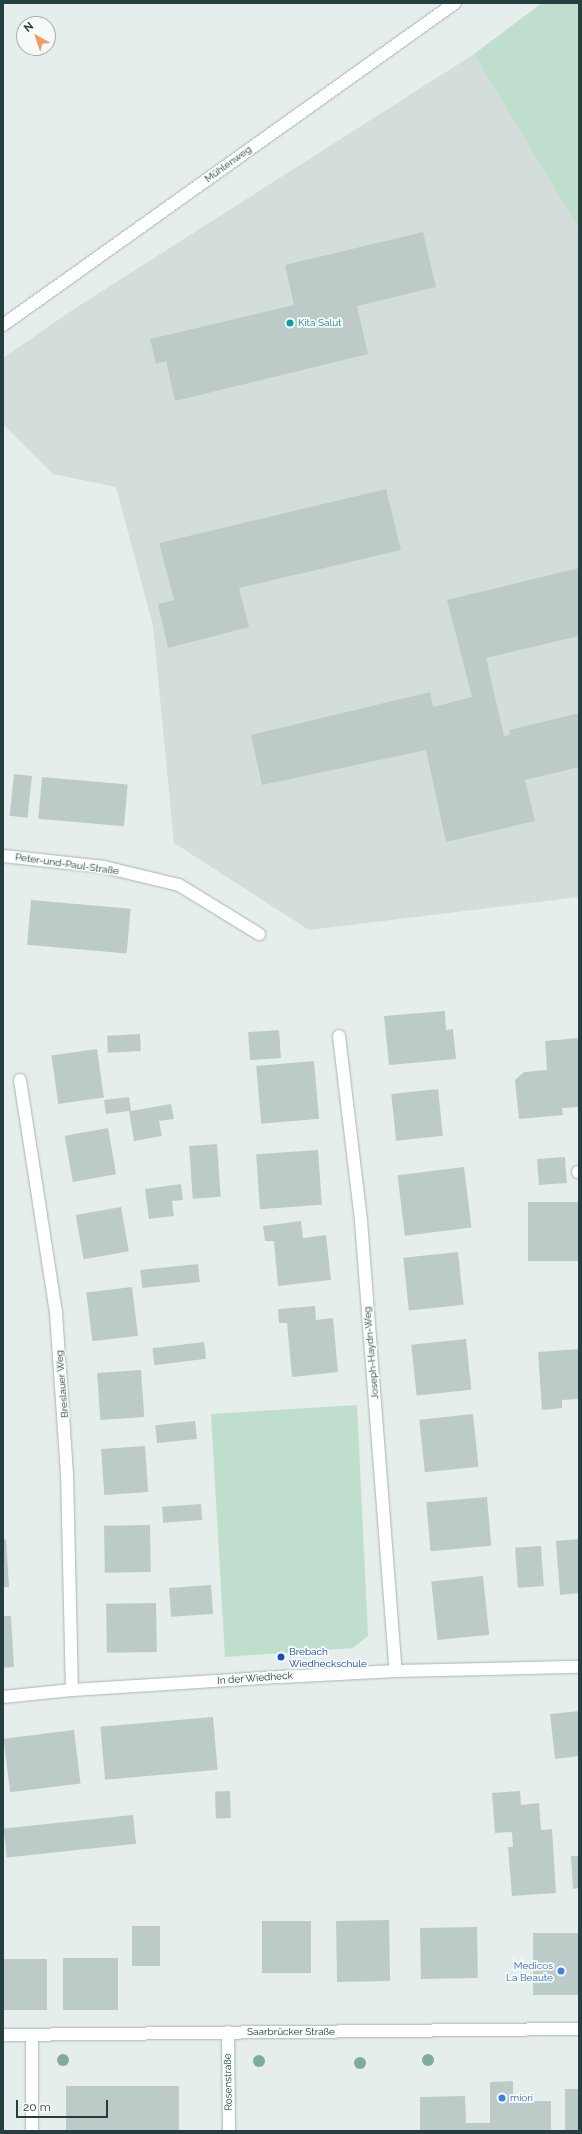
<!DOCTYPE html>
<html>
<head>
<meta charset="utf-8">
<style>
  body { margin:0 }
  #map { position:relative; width:582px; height:2134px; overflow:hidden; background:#e5eeeb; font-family:Raleway,sans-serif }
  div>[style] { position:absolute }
  .built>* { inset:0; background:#d3dedb }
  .green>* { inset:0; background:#bfdecd }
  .building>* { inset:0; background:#bdcbc8; transform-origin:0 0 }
  .roads { filter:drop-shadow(0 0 1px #a7b6b3) drop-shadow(0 0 1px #a7b6b3) }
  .minor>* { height:12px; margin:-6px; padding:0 6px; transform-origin:6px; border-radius:6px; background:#fff }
  .tertiary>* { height:12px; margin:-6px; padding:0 6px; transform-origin:6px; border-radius:6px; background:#fff }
  .secondary>* { height:12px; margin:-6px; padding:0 6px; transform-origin:6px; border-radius:6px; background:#fff }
  .trees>* { width:12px; height:12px; margin:-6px; border-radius:50%; background:#81ab99 }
  .dots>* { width:11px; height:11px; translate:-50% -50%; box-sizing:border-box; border:2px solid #f6faf9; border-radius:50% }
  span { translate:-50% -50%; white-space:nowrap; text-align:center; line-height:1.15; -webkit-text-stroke:3.5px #f6faf9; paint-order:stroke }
  .street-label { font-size:10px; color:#243f3d }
  .culture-label { font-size:10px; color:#0d838f }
  .left { translate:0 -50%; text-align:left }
  .transit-label { font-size:10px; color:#164399 }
  .shop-label { font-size:10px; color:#366cbe }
  .right { translate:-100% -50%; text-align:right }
  .frame { position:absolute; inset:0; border:4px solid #243f3d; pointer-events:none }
  .north { position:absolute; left:16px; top:16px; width:40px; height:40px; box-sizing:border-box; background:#f6faf9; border:1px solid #a2afae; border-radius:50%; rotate:320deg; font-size:11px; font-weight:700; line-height:16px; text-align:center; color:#243f3d }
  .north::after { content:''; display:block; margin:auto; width:14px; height:18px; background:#ee9d63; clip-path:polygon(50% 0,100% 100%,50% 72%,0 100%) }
  .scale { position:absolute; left:16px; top:2100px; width:92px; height:18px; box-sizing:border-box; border:2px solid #243f3d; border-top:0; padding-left:5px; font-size:12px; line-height:14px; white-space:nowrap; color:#243f3d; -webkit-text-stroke:3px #f6faf9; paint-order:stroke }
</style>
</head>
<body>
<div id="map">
  <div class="built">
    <i style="clip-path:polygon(474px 54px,579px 229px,579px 897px,309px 930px,174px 843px,153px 626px,116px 487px,53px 474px,3px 424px,3px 358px,74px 309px)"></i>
  </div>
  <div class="green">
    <i style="clip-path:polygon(542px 3px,579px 3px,579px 229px,474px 54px)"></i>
    <i style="clip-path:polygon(357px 1405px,368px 1636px,353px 1648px,225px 1657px,211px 1414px)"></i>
  </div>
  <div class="building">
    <i style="clip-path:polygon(423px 232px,436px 287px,357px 306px,368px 354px,175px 401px,166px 361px,156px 364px,150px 339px,294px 305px,285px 265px)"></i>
    <i style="clip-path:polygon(386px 489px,401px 550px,239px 588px,249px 627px,168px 648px,158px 604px,174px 600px,159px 543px)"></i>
    <i style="clip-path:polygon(579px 568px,579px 636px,486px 658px,504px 736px,510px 735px,509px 730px,579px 713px,579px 767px,525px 780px,535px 821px,446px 842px,426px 750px,262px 785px,251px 735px,430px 692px,433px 707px,472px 697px,447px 600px)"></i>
    <i style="left:14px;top:774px;width:18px;height:42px;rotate:6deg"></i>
    <i style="left:42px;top:777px;width:86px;height:42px;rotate:5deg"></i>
    <i style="left:31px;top:900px;width:100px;height:45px;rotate:5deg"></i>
    <i style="clip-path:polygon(445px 1011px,446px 1030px,453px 1029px,456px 1059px,389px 1065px,384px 1016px)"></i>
    <i style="left:279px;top:1030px;width:28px;height:31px;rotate:86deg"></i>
    <i style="left:140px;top:1034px;width:17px;height:33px;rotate:87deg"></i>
    <i style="clip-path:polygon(579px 1038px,579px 1107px,562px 1108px,563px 1115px,519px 1119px,515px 1080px,524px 1072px,547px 1070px,545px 1041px)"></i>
    <i style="left:97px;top:1049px;width:49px;height:46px;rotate:82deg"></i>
    <i style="left:314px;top:1061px;width:58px;height:58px;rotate:85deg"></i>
    <i style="left:438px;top:1089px;width:47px;height:47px;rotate:84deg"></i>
    <i style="clip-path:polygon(129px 1097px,131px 1111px,171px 1104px,174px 1119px,159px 1121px,162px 1136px,134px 1141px,129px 1111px,106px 1114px,104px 1100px)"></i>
    <i style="left:108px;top:1128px;width:47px;height:44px;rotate:80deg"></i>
    <i style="left:217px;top:1144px;width:53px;height:28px;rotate:86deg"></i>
    <i style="left:318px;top:1150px;width:55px;height:62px;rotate:86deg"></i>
    <i style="left:565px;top:1157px;width:26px;height:28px;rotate:86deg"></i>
    <i style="left:464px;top:1167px;width:61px;height:67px;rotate:83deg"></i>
    <i style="clip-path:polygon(181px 1184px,183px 1200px,172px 1201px,174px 1216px,149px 1219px,145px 1189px)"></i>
    <i style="left:579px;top:1202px;width:59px;height:51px;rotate:90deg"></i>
    <i style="left:121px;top:1207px;width:45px;height:46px;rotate:80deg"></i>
    <i style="clip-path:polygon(301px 1221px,303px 1238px,326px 1235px,331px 1280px,278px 1286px,274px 1241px,265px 1241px,263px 1226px)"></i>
    <i style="left:458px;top:1252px;width:53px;height:55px;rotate:84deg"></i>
    <i style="left:198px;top:1264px;width:18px;height:58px;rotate:84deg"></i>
    <i style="left:132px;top:1287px;width:49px;height:46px;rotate:83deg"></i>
    <i style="clip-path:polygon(315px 1306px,316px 1320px,333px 1318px,338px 1372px,292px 1377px,287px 1323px,279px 1323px,278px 1309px)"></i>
    <i style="left:466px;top:1339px;width:51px;height:55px;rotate:84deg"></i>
    <i style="left:204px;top:1342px;width:17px;height:52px;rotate:83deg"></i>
    <i style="clip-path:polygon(579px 1349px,579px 1399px,562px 1400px,562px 1408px,542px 1410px,538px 1352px)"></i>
    <i style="left:141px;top:1370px;width:47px;height:44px;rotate:86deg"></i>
    <i style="left:473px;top:1414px;width:53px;height:54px;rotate:84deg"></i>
    <i style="left:195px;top:1421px;width:18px;height:40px;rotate:84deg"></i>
    <i style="left:145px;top:1446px;width:46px;height:44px;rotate:86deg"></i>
    <i style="left:487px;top:1497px;width:49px;height:61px;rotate:85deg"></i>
    <i style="left:201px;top:1504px;width:16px;height:39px;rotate:86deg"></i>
    <i style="left:150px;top:1525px;width:47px;height:46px;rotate:89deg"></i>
    <i style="clip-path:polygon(6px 1539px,9px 1587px,3px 1587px,3px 1540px)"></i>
    <i style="clip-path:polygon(579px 1539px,579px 1593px,560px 1595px,556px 1541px)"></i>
    <i style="left:541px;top:1546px;width:40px;height:26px;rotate:86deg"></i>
    <i style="left:483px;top:1576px;width:59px;height:52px;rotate:84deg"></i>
    <i style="left:211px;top:1585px;width:29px;height:42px;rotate:86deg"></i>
    <i style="left:156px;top:1603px;width:49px;height:50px;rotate:89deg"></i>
    <i style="clip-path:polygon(3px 1616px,11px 1616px,14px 1667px,3px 1668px)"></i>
    <i style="clip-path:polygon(579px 1711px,579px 1756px,555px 1759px,550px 1714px)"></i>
    <i style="left:213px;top:1717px;width:53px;height:113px;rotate:85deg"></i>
    <i style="left:74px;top:1730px;width:54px;height:71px;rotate:83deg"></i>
    <i style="left:230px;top:1791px;width:27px;height:15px;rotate:88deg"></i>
    <i style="clip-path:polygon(520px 1791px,521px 1805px,539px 1803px,541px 1830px,552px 1829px,556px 1893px,512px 1896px,508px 1847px,513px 1847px,512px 1832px,495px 1833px,492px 1793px)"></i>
    <i style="left:133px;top:1815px;width:29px;height:130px;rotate:84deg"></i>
    <i style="clip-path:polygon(571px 1856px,579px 1856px,579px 1888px,573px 1889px)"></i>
    <i style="left:389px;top:1920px;width:61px;height:53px;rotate:89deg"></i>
    <i style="left:262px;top:1921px;width:49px;height:52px"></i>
    <i style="left:132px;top:1926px;width:28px;height:40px"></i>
    <i style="left:477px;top:1927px;width:51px;height:57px;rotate:89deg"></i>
    <i style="left:533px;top:1933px;width:46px;height:62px"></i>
    <i style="left:118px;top:1958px;width:52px;height:55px;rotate:90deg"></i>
    <i style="left:4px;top:1959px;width:43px;height:51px"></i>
    <i style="clip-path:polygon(513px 2081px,513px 2101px,551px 2101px,551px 2131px,420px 2130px,420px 2097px,465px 2096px,466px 2123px,490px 2123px,490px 2082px)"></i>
    <i style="left:179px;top:2086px;width:45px;height:113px;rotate:90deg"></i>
    <i style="left:565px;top:2089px;width:14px;height:42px"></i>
  </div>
  <div class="roads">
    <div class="minor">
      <i style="left:3px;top:856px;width:102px;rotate:6.2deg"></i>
      <i style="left:104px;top:867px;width:77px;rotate:13.5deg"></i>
      <i style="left:179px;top:885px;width:94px;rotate:31.5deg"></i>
      <i style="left:339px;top:1036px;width:186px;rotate:83.2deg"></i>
      <i style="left:361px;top:1221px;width:451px;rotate:85.6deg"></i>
      <i style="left:20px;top:1080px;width:236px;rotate:81.2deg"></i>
      <i style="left:56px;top:1313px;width:160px;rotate:86.1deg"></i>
      <i style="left:67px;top:1473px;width:217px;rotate:88.7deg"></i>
      <i style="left:578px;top:1172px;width:1px"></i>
      <i style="left:3px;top:1697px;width:69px;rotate:-5.8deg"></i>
      <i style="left:72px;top:1690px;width:209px;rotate:-3.6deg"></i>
      <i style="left:281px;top:1677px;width:115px;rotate:-3deg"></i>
      <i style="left:396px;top:1671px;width:183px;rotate:-1.3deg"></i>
      <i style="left:228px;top:2032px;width:99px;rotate:89.4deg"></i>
      <i style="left:32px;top:2131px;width:96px;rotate:-90deg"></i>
    </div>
    <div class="tertiary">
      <i style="left:3px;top:325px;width:555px;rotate:-35.47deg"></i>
    </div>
    <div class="secondary">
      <i style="left:3px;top:2035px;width:576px;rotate:-0.6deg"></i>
    </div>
  </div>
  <div class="trees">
    <i style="left:63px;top:2060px"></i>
    <i style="left:428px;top:2060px"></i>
    <i style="left:259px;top:2061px"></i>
    <i style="left:360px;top:2063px"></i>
  </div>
  <div class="dots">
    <i style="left:290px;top:323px;background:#0f9aa8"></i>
    <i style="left:281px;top:1657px;background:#1a4fb4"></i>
    <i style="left:561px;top:1971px;background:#3f7fe0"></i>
    <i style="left:502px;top:2098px;background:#3f7fe0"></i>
  </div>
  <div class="street-label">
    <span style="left:228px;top:164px;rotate:-36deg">Mühlenweg</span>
    <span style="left:67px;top:864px;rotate:8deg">Peter-und-Paul-Straße</span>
    <span style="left:371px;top:1353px;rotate:-95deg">Joseph-Haydn-Weg</span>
    <span style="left:62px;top:1384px;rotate:-95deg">Breslauer Weg</span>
    <span style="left:255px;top:1678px;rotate:-4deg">In der Wiedheck</span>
    <span style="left:291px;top:2032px">Saarbrücker Straße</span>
    <span style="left:228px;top:2082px;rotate:-91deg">Rosenstraße</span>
  </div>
  <div class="culture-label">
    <span class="left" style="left:298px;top:323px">Kita Salut</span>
  </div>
  <div class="transit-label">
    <span class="left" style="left:289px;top:1657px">Brebach<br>Wiedheckschule</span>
  </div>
  <div class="shop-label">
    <span class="right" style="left:553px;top:1971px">Medicos<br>La Beaute</span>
    <span class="left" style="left:510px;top:2098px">miori</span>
  </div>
  <div class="frame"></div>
  <div class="north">N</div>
  <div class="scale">20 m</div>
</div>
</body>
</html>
